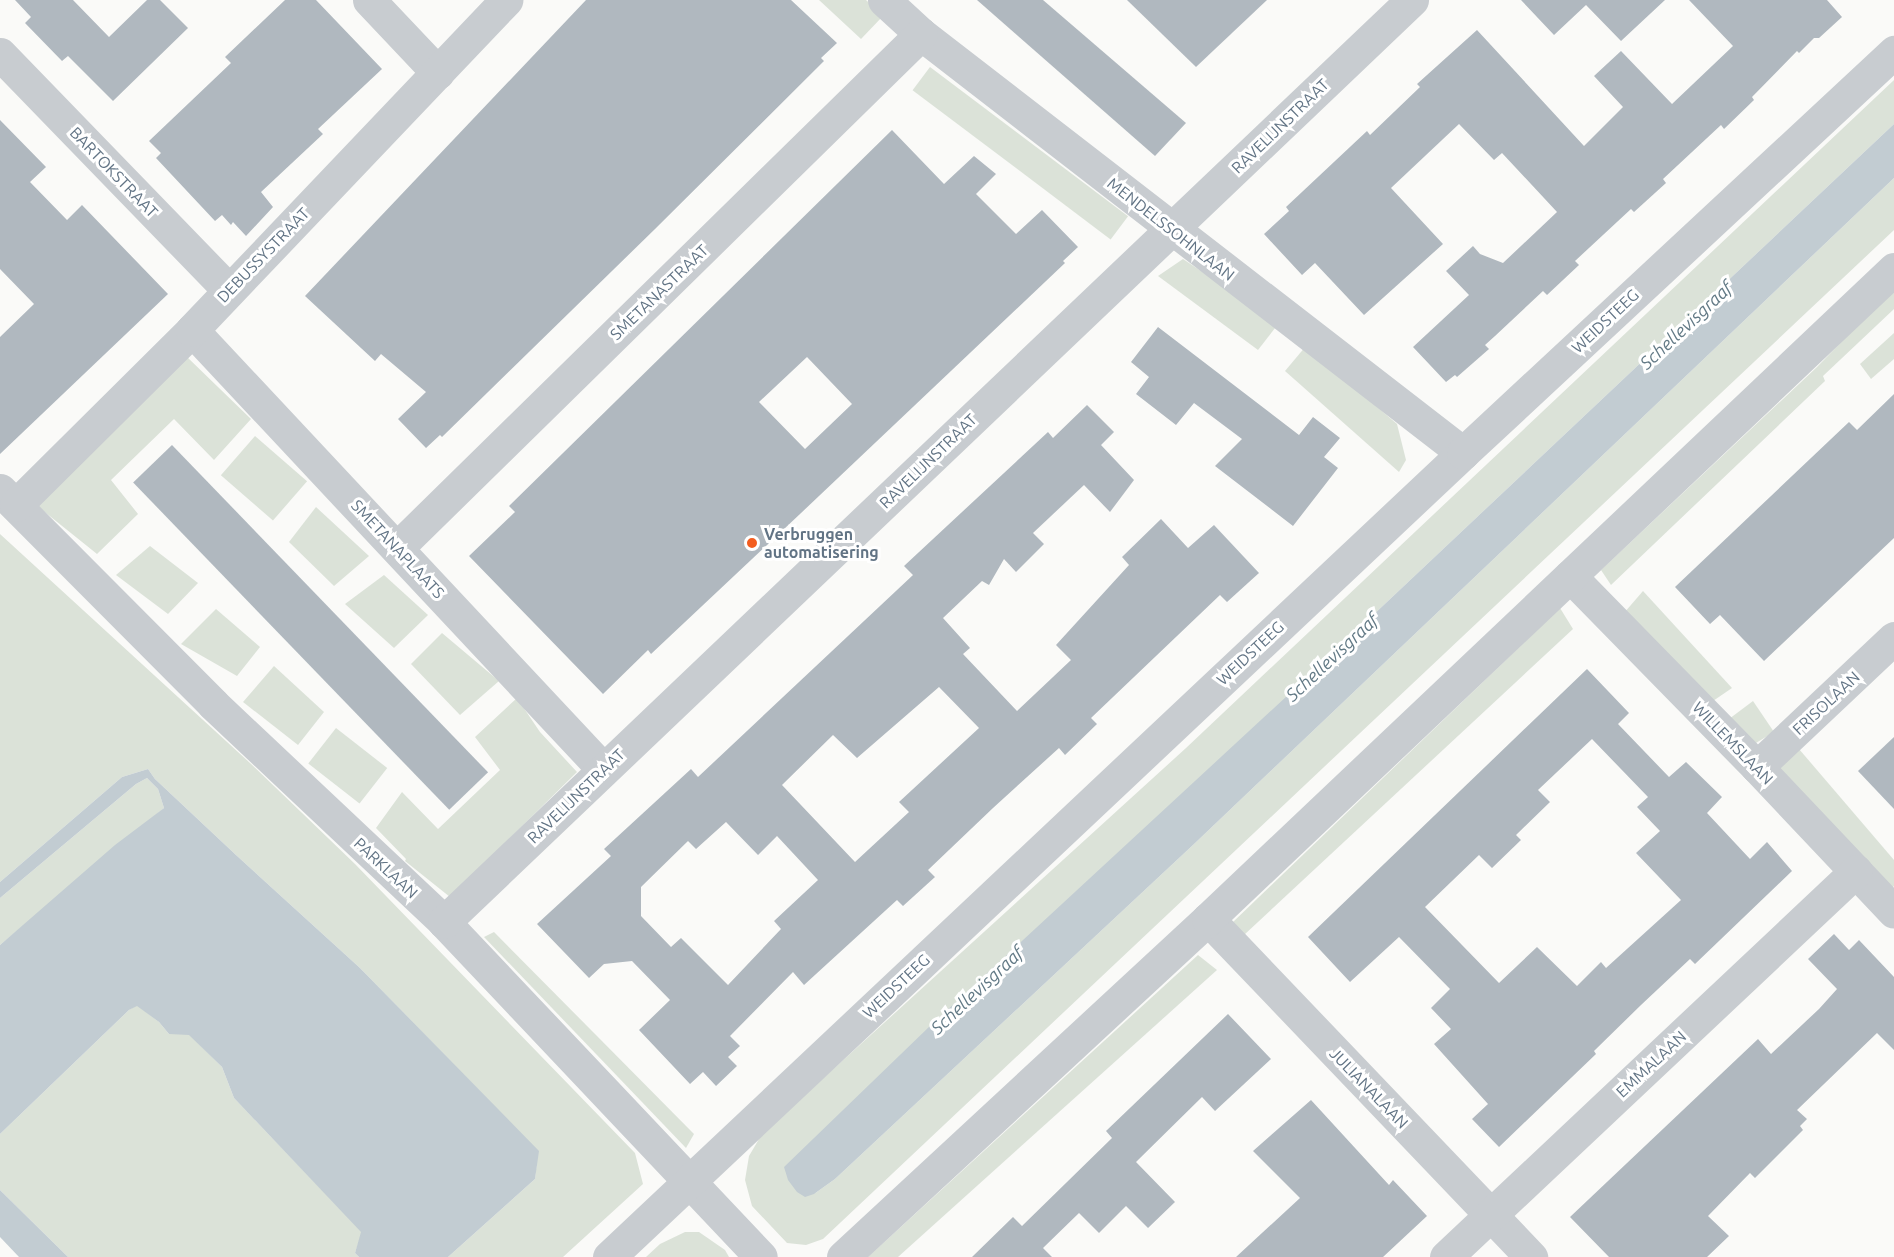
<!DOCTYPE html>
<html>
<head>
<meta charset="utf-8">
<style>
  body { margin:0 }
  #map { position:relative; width:1894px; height:1257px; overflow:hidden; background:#fafaf8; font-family:Ubuntu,sans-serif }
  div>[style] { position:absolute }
  .green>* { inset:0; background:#dbe2d8; transform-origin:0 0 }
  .water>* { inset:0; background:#c2ccd2 }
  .building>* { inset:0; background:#b0b8bf; transform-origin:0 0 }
  .minor>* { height:33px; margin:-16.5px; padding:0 16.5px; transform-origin:16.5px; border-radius:16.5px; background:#c8ccd0 }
  .dots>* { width:16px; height:16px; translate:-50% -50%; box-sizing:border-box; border:3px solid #fff; border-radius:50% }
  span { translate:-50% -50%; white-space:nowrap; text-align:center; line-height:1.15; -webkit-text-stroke:6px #fff; paint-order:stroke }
  .street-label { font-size:16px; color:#627485 }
  .poi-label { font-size:16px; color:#627485; font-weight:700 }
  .left { translate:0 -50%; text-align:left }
  .water-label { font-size:18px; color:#637a86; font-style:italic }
</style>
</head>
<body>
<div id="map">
  <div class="green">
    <i style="clip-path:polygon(819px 0,866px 0,883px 16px,861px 39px)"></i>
    <i style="left:930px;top:67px;width:248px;height:29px;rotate:37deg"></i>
    <i style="clip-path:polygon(1894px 80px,1894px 124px,1301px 683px,814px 1194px,835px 1179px,1193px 845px,1894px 178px,1894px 230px,823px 1239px,806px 1245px,787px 1243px,752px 1206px,745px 1180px,749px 1156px,762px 1134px,1186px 748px)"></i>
    <i style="clip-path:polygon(1183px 259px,1279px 323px,1258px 350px,1158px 276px)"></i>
    <i style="clip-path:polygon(1894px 288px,1894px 309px,1823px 376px,1825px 381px,1611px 585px,1601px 570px,1817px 367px)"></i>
    <i style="clip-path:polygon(1894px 333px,1894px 359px,1871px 379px,1860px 364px)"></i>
    <i style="clip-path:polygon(1306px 346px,1397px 424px,1406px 460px,1399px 472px,1285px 371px)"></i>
    <i style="clip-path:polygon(186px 356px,251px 419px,214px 460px,174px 419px,111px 480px,138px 514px,97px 554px,36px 505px)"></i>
    <i style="left:255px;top:436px;width:69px;height:52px;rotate:41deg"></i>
    <i style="clip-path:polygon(316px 507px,369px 556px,334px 586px,289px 542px)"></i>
    <i style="clip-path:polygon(0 534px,250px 763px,355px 864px,635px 1153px,643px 1184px,563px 1257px,448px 1257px,535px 1179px,538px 1151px,360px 968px,236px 855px,155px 779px,148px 769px,122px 777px,0 882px)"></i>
    <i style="clip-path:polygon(150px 546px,198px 583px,168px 614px,116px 575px)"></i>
    <i style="clip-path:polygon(384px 575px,428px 615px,394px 648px,345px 604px)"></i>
    <i style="clip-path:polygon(1643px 591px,1732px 688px,1713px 701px,1624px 613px)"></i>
    <i style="clip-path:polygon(1560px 608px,1573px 629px,1244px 935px,1233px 922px)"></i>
    <i style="clip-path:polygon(216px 609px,260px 647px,237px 676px,181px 644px)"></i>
    <i style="clip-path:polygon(442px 633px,499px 681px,460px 715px,411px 664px)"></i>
    <i style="clip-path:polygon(274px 666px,324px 712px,298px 745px,243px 702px)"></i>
    <i style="clip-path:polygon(517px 698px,540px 732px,577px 772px,450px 897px,405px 861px,406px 859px,376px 828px,402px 792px,438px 829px,500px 770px,475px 737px)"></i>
    <i style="clip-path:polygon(1753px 701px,1774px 732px,1751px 746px,1729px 719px)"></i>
    <i style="left:336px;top:728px;width:65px;height:45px;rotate:38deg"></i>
    <i style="clip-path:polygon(1799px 749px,1894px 860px,1894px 886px,1889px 891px,1773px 769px)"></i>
    <i style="clip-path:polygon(147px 778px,158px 789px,164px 808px,0 945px,0 898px,136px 784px)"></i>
    <i style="clip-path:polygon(494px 932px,694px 1134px,686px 1148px,484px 937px)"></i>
    <i style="clip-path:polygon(1198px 955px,1217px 970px,898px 1257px,868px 1257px)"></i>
    <i style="clip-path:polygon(137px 1005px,159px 1022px,169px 1034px,189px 1034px,222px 1067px,234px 1098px,362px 1232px,355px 1253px,359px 1257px,68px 1257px,0 1190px,0 1134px,129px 1010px)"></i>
    <i style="clip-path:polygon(685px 1232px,699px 1232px,725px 1250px,729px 1257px,646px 1257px,660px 1244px)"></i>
  </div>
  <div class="water">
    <i style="clip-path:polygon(1894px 124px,1894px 178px,1193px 845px,835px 1179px,814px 1194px,805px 1197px,797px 1192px,788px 1180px,784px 1167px,930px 1026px,1301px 683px)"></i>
    <i style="clip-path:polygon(148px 769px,155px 779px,236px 855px,360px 968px,539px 1151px,535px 1179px,448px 1257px,359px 1257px,355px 1253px,361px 1232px,234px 1098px,222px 1067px,189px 1035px,169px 1034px,159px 1022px,137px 1006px,129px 1010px,0 1134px,0 945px,115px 845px,164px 808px,158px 789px,147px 778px,136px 784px,0 898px,0 882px,122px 777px)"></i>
    <i style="clip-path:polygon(0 1190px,68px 1257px,19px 1257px,0 1237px)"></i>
  </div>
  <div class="building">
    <i style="clip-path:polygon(15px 0,73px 0,109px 37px,147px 0,160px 0,188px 28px,113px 101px,68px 56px,62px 61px,25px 23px,31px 17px)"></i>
    <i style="clip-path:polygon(285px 0,316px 0,382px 69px,318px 129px,323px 134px,261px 192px,273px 207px,246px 236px,233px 222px,231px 225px,222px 215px,215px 221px,156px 158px,161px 153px,149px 141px,231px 63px,225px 57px)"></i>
    <i style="clip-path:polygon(586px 0,791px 0,837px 43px,821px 58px,824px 61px,655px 229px,442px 437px,440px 435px,426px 448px,398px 419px,426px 392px,381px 354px,375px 361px,305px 296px)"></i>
    <i style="clip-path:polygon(977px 0,1043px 0,1186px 123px,1155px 156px)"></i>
    <i style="clip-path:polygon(1127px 0,1267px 0,1196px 67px)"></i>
    <i style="clip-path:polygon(1521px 0,1665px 0,1621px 41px,1586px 5px,1554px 35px)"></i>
    <i style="clip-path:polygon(1689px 0,1827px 0,1842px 17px,1819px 38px,1814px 38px,1799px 53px,1797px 51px,1752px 97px,1754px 100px,1724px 129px,1721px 125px,1663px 179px,1666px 183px,1634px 212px,1631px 209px,1575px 261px,1579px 265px,1547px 295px,1543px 291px,1495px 336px,1485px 345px,1489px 349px,1457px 377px,1455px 375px,1446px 382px,1413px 347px,1469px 295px,1446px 271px,1473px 246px,1480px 254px,1503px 263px,1557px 212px,1502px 153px,1494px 160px,1459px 124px,1391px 188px,1443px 244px,1364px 315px,1315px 263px,1302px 275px,1264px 234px,1289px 211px,1286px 207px,1367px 131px,1370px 135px,1420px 87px,1417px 84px,1477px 30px,1584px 146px,1623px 107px,1594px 76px,1621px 51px,1672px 104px,1733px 46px)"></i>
    <i style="clip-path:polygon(0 120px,46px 167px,30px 182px,67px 220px,82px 205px,168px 294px,0 454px,0 337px,34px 304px,0 269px)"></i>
    <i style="clip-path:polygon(evenodd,892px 130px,944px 184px,974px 156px,996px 174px,976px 194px,1016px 234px,1042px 210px,1078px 247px,1063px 261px,1065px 263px,800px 514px,651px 654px,648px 650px,603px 694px,469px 556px,515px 512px,509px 506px,892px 130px,807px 357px,852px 404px,805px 449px,759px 402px,807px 357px)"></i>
    <i style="clip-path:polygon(1158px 327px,1299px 435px,1313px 417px,1340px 438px,1324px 457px,1338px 468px,1293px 526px,1215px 466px,1242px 439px,1194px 403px,1176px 425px,1136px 394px,1149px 377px,1131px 362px)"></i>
    <i style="clip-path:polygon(1894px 394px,1894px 538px,1764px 661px,1720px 615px,1710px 624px,1675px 587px,1849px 422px,1857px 430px)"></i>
    <i style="clip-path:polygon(evenodd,1087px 405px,1114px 432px,1101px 445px,1134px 480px,1110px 512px,1084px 485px,1033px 533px,1044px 544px,1016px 572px,1004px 559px,989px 585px,982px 581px,943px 618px,970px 648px,963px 654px,1017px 711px,1071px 660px,1056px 645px,1129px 565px,1122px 557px,1161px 519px,1188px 548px,1214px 525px,1259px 573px,1227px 602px,1220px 595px,1091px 718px,1097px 724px,1065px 755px,1059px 748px,993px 808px,928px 870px,935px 877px,903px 906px,897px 900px,804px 985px,793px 972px,730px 1036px,740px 1046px,728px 1057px,737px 1066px,716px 1086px,703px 1072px,690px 1084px,639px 1030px,670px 1000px,632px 961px,604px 964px,589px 978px,537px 924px,611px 856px,604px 849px,691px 769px,698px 777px,913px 575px,904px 566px,1048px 432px,1053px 438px,1087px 405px,939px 687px,979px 728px,899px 802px,909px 812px,855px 862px,782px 785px,833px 735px,857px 758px,939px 687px,1087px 405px,726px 822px,758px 855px,777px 836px,818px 880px,774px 921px,781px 929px,728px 985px,681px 938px,671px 947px,641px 916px,641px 887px,688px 841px,696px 849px,726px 822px)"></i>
    <i style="left:172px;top:445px;width:455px;height:54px;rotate:46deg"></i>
    <i style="clip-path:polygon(evenodd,1587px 669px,1629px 713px,1618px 724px,1669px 777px,1686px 762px,1722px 797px,1707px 813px,1750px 859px,1767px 842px,1792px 871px,1695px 964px,1690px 959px,1641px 1005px,1594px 1051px,1596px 1054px,1499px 1147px,1472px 1119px,1488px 1104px,1434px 1044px,1451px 1029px,1431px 1008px,1450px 989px,1399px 937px,1350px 982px,1308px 937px,1587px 669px,1592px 739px,1648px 797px,1637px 807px,1660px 831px,1636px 853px,1681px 900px,1606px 968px,1601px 962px,1577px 986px,1537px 947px,1499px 983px,1425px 907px,1479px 855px,1492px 868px,1521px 840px,1516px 835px,1550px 802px,1538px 790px,1592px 739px)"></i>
    <i style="clip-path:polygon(1894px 737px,1894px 809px,1858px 771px)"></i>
    <i style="clip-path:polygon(1834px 934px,1849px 950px,1859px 940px,1894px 977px,1894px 1050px,1877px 1033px,1797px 1110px,1807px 1119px,1800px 1126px,1803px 1130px,1755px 1178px,1750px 1173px,1708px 1216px,1729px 1236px,1707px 1257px,1609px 1257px,1570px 1217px,1758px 1039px,1771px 1054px,1819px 1009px,1837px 989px,1808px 959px)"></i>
    <i style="clip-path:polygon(1228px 1014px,1271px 1059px,1215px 1111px,1202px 1097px,1136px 1162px,1175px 1202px,1148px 1228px,1126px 1206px,1099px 1233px,1079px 1213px,1043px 1248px,1052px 1257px,972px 1257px,1013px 1217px,1022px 1226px,1112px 1138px,1106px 1131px)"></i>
    <i style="clip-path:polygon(1311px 1100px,1389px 1185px,1393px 1180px,1427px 1216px,1383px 1257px,1236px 1257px,1300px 1198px,1253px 1151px)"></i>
  </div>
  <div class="minor">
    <i style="left:369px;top:0;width:100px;rotate:46.6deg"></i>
    <i style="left:884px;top:0;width:50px;rotate:42.6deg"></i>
    <i style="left:921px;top:34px;width:685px;rotate:37.71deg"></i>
    <i style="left:0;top:54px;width:329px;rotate:45.9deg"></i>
    <i style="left:192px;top:330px;width:601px;rotate:46.89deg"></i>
    <i style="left:0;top:490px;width:302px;rotate:45.1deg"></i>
    <i style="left:213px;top:704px;width:318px;rotate:43.3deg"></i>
    <i style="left:444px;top:922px;width:461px;rotate:46.6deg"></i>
    <i style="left:16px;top:505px;width:248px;rotate:-44.8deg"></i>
    <i style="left:192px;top:330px;width:456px;rotate:-46.4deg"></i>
    <i style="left:397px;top:548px;width:734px;rotate:-44.45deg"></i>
    <i style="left:1570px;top:576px;width:267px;rotate:45.6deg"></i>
    <i style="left:1757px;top:767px;width:199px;rotate:46.6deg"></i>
    <i style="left:1757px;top:767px;width:188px;rotate:-43.3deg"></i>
    <i style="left:1208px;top:919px;width:468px;rotate:46.3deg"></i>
    <i style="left:444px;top:922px;width:1337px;rotate:-43.61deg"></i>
    <i style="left:609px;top:1257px;width:1173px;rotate:-43.27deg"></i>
    <i style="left:1463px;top:453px;width:589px;rotate:-42.93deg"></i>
    <i style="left:843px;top:1257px;width:497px;rotate:-42.8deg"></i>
    <i style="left:1208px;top:919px;width:945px;rotate:-43.46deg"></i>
    <i style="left:1446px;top:1257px;width:563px;rotate:-43.27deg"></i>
  </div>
  <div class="dots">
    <i style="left:752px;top:543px;background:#f35d1f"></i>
  </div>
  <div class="street-label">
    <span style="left:1280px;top:126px;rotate:-44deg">RAVELIJNSTRAAT</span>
    <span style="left:114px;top:172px;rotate:46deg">BARTOKSTRAAT</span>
    <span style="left:1171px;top:229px;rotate:38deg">MENDELSSOHNLAAN</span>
    <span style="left:263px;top:255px;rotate:-46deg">DEBUSSYSTRAAT</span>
    <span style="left:659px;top:292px;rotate:-44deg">SMETANASTRAAT</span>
    <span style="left:1605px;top:321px;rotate:-43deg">WEIDSTEEG</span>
    <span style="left:928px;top:461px;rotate:-44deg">RAVELIJNSTRAAT</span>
    <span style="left:398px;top:549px;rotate:47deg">SMETANAPLAATS</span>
    <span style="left:1250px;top:653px;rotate:-43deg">WEIDSTEEG</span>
    <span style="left:1826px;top:703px;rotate:-43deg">FRISOLAAN</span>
    <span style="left:1733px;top:743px;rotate:46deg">WILLEMSLAAN</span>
    <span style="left:576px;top:796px;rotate:-44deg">RAVELIJNSTRAAT</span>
    <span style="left:386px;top:868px;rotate:43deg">PARKLAAN</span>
    <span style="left:896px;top:986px;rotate:-43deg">WEIDSTEEG</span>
    <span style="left:1651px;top:1064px;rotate:-43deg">EMMALAAN</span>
    <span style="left:1369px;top:1088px;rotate:46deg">JULIANALAAN</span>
  </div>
  <div class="poi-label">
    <span class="left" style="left:764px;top:543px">Verbruggen<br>automatisering</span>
  </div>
  <div class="water-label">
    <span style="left:1686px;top:325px;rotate:-43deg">Schellevisgraaf</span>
    <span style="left:1332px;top:657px;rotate:-43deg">Schellevisgraaf</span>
    <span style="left:977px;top:990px;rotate:-43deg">Schellevisgraaf</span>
  </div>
</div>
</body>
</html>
